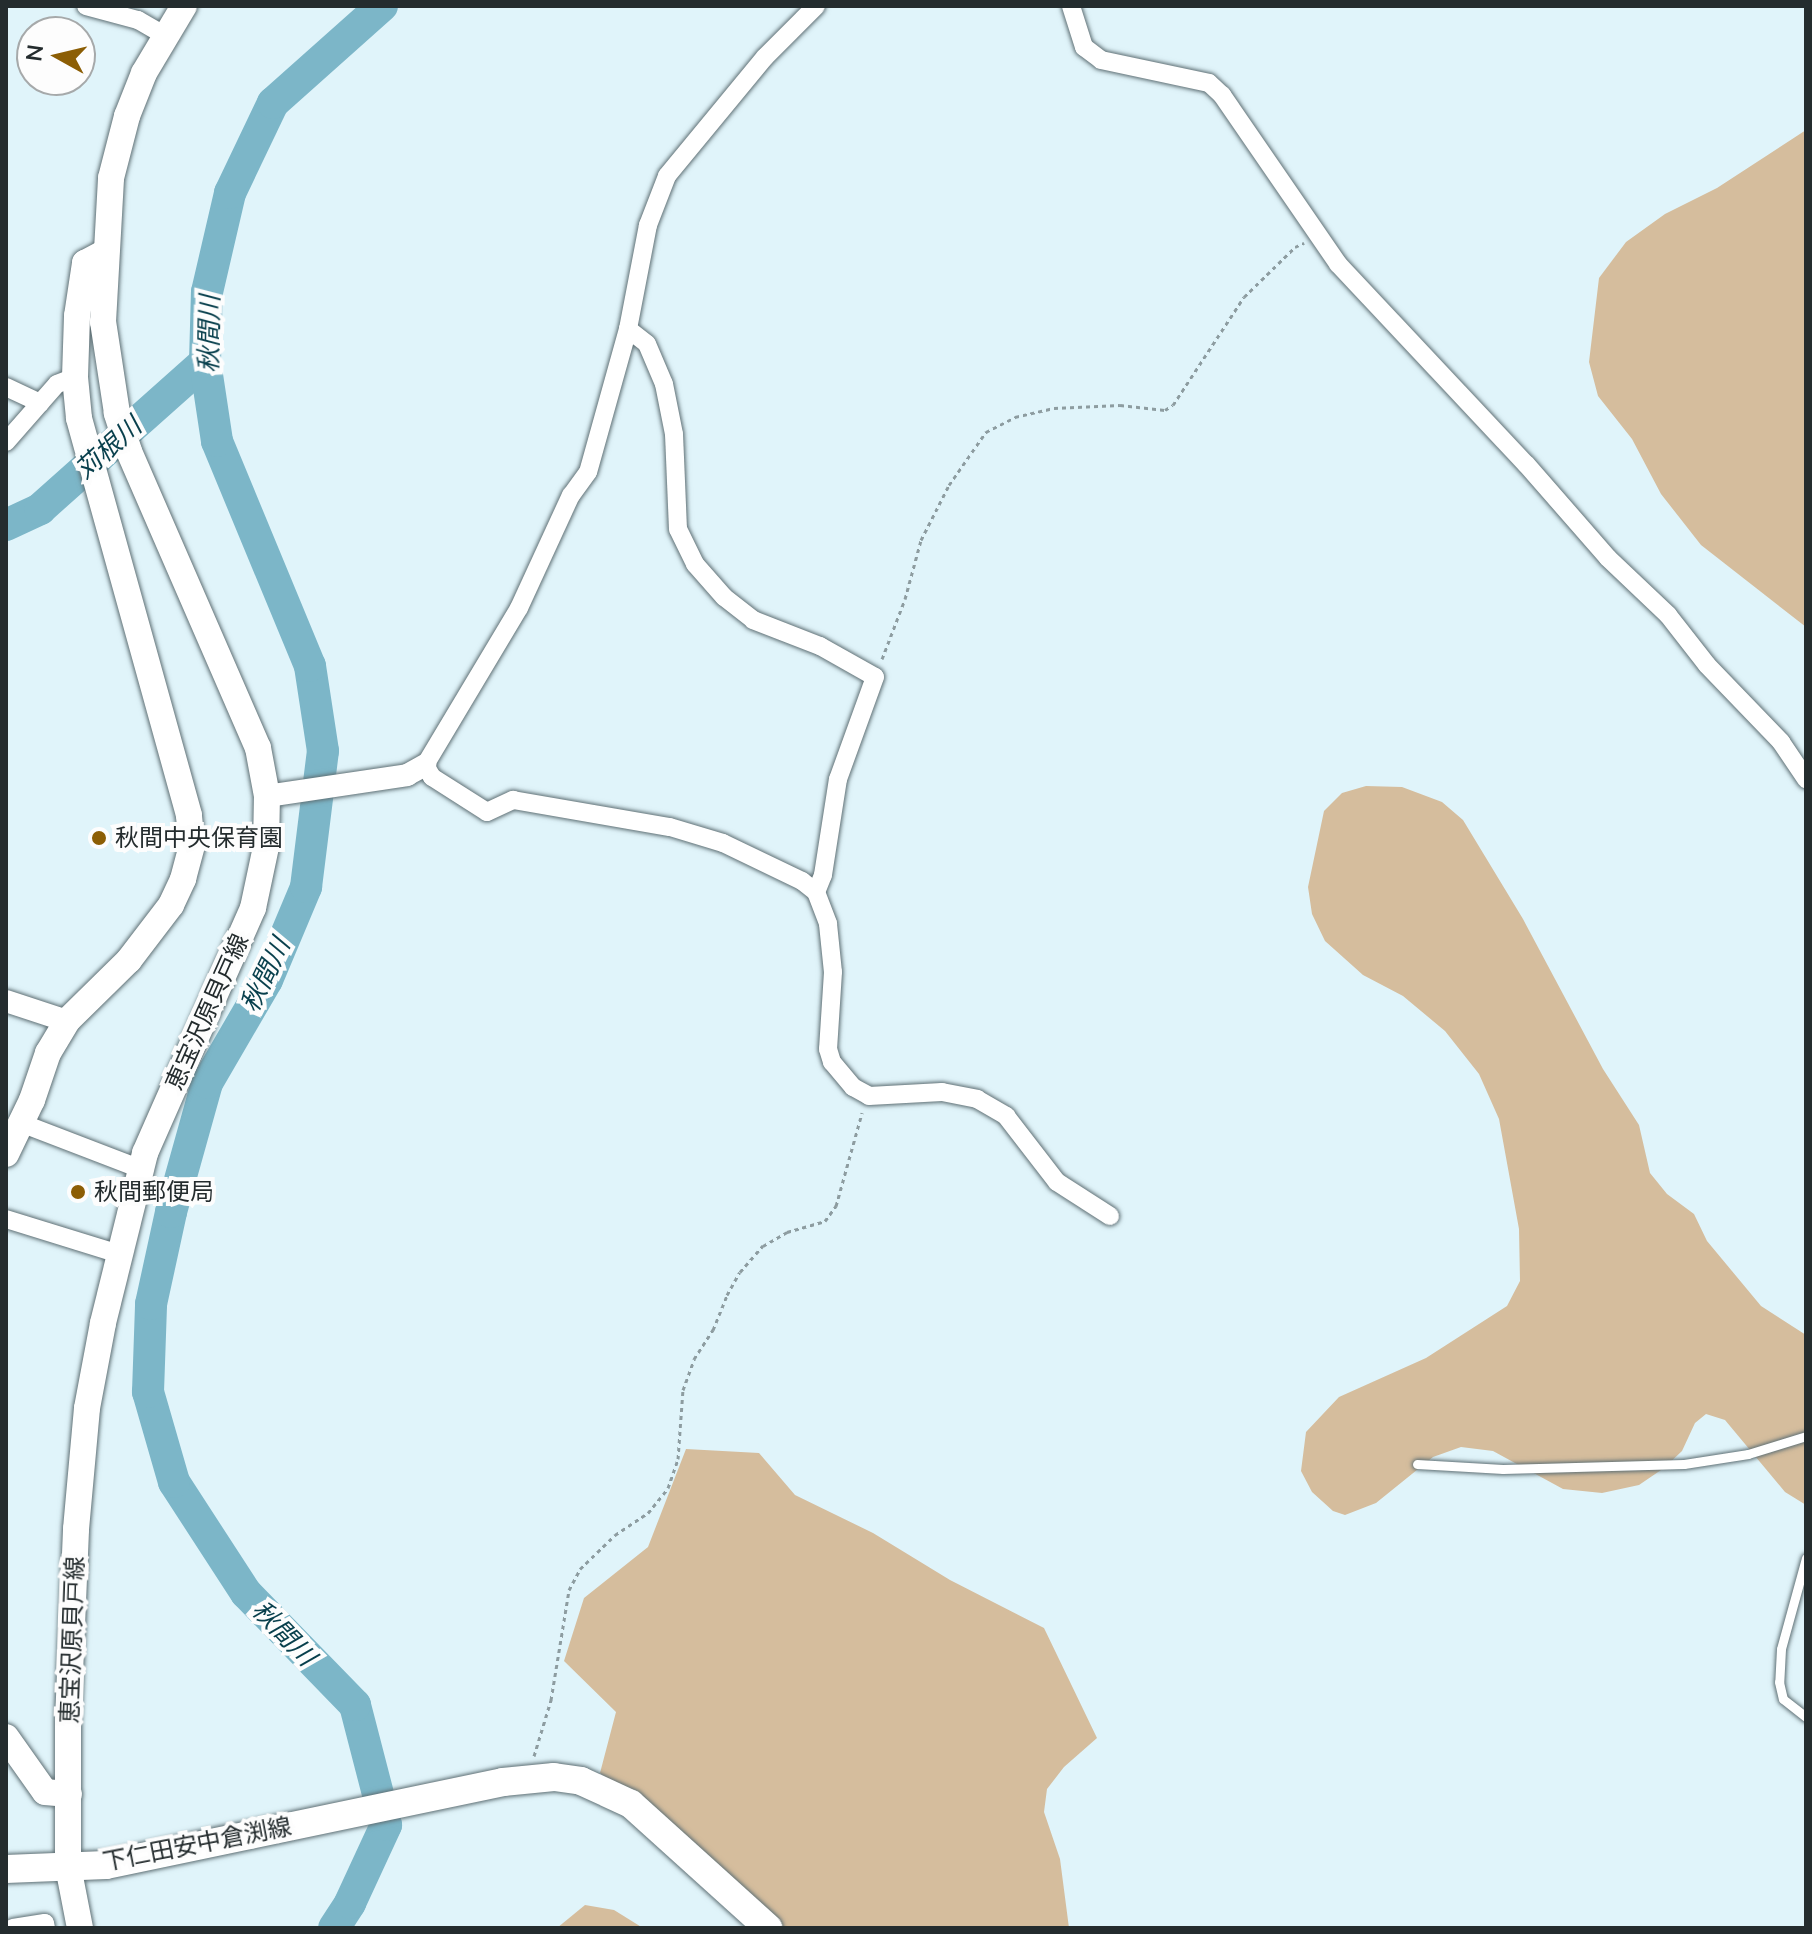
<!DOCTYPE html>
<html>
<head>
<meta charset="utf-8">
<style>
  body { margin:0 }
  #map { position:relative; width:1812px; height:1934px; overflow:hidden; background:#e0f4fa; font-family:Mulish,"Noto Sans JP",sans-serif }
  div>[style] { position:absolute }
  .green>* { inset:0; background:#d5bd9d }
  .river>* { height:32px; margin:-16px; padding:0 16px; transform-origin:16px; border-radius:16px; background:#7cb6c8 }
  .path>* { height:3px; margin-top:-1.5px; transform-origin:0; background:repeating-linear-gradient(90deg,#8d9ca0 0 4px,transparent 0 8px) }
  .roads { filter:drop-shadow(0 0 2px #5f7075) drop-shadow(0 0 2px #5f7075) }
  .service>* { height:9px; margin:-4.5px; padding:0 4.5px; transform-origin:4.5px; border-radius:4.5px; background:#fff }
  .minor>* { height:18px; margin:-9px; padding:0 9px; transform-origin:9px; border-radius:9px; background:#fff }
  .tertiary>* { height:22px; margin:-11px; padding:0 11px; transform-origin:11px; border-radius:11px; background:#fff }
  .secondary>* { height:26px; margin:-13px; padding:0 13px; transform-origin:13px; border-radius:13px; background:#fff }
  .primary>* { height:28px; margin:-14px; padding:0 14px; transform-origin:14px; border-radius:14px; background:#fff }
  .dots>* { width:22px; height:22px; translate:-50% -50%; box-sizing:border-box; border:4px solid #fdfdfd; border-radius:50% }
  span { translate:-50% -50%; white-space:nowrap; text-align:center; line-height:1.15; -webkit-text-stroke:8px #fdfdfd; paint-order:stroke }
  .poi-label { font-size:24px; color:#242c2e }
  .left { translate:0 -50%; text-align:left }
  .street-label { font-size:24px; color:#242c2e }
  .water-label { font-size:26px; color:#083f4c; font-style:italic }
  .frame { position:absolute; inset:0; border:8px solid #242c2e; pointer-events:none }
  .north { position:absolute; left:16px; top:16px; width:80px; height:80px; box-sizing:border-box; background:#fdfdfd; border:2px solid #a6a9aa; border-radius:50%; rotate:278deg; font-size:22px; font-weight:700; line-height:32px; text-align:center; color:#242c2e }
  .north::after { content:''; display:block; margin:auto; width:28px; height:36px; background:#8c5e05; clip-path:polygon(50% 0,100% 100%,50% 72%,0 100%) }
</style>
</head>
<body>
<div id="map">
  <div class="green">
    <i style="clip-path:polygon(1806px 130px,1806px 627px,1701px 545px,1661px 494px,1632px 439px,1598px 396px,1589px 362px,1599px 278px,1626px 242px,1665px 214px,1717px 188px)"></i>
    <i style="clip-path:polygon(1366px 786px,1402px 787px,1442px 802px,1463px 820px,1523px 919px,1603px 1069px,1639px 1125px,1650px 1173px,1667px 1194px,1694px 1214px,1707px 1241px,1761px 1306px,1806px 1335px,1806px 1505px,1785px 1492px,1725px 1420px,1706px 1414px,1695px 1423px,1682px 1451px,1664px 1468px,1639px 1485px,1602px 1493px,1563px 1489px,1493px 1451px,1461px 1447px,1433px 1457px,1376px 1503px,1345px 1515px,1333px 1511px,1312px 1492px,1301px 1471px,1306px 1432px,1339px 1397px,1426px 1358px,1507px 1306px,1520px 1281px,1519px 1229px,1499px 1119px,1479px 1074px,1445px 1031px,1403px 996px,1363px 975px,1325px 941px,1312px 914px,1308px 887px,1324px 811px,1342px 793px)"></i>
    <i style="clip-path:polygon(686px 1449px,759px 1453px,795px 1495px,873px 1533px,950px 1580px,1044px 1628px,1097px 1738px,1064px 1767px,1047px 1789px,1044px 1812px,1060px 1859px,1069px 1928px,782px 1928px,600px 1773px,616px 1712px,564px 1661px,584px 1598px,648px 1547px)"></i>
    <i style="clip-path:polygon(585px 1905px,614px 1910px,643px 1928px,557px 1928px)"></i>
  </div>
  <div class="river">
    <i style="left:6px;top:525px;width:38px;rotate:-25deg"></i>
    <i style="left:40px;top:509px;width:221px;rotate:-41.7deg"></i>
    <i style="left:334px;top:1928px;width:30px;rotate:-57deg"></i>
    <i style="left:350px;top:1903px;width:86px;rotate:-65.2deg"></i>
    <i style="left:386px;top:1825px;width:124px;rotate:-104.5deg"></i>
    <i style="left:355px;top:1705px;width:156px;rotate:-134.2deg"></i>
    <i style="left:246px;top:1593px;width:132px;rotate:-123deg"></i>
    <i style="left:174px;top:1482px;width:94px;rotate:-106.1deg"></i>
    <i style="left:148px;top:1392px;width:88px;rotate:-88deg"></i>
    <i style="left:151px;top:1304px;width:94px;rotate:-77.7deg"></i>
    <i style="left:171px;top:1212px;width:134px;rotate:-74.4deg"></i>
    <i style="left:207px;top:1083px;width:119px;rotate:-59.8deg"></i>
    <i style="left:267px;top:980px;width:101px;rotate:-67.2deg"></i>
    <i style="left:306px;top:887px;width:137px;rotate:-82.9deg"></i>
    <i style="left:323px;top:751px;width:86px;rotate:-98.7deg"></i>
    <i style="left:310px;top:666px;width:243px;rotate:-112.5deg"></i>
    <i style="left:217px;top:441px;width:80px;rotate:-98.6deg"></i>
    <i style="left:205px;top:362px;width:70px;rotate:-88.4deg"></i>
    <i style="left:207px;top:292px;width:102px;rotate:-76.9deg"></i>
    <i style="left:230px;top:193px;width:100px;rotate:-64.5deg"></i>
    <i style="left:273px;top:103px;width:146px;rotate:-41.7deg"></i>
  </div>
  <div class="path">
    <i style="left:882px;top:659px;width:64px;rotate:-69deg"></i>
    <i style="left:905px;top:599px;width:61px;rotate:-74.8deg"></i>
    <i style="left:921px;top:540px;width:62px;rotate:-63deg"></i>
    <i style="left:949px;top:485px;width:65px;rotate:-55.1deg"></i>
    <i style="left:986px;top:432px;width:33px;rotate:-27deg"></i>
    <i style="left:1015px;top:417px;width:40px;rotate:-13deg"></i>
    <i style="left:1054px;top:408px;width:66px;rotate:-2.6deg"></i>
    <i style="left:1120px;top:405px;width:45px;rotate:6.3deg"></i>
    <i style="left:1165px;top:410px;width:9px;rotate:-32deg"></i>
    <i style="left:1173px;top:405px;width:129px;rotate:-56.7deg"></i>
    <i style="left:1244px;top:297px;width:71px;rotate:-44.4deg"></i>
    <i style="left:1295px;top:247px;width:10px;rotate:-24deg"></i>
    <i style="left:534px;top:1756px;width:59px;rotate:-73.1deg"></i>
    <i style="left:551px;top:1700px;width:111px;rotate:-80.7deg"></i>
    <i style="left:569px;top:1590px;width:24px;rotate:-62deg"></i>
    <i style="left:580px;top:1569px;width:49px;rotate:-44.2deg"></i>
    <i style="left:615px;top:1535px;width:40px;rotate:-34deg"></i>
    <i style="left:648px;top:1513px;width:32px;rotate:-51deg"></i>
    <i style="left:668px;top:1488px;width:31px;rotate:-71deg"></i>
    <i style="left:678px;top:1459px;width:69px;rotate:-85.9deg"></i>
    <i style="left:683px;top:1390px;width:33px;rotate:-70deg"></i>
    <i style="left:694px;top:1359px;width:35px;rotate:-57deg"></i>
    <i style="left:713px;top:1330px;width:38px;rotate:-68deg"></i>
    <i style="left:727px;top:1295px;width:26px;rotate:-61deg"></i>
    <i style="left:740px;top:1272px;width:35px;rotate:-49deg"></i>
    <i style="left:763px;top:1246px;width:28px;rotate:-30deg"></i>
    <i style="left:787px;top:1232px;width:40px;rotate:-16deg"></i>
    <i style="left:825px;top:1221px;width:19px;rotate:-54deg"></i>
    <i style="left:836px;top:1206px;width:97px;rotate:-74.4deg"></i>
  </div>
  <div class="roads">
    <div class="service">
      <i style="left:1417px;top:1464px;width:86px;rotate:3.3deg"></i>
      <i style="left:1503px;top:1469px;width:181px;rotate:-1.6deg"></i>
      <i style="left:1684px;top:1464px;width:65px;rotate:-8.9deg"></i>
      <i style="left:1748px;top:1454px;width:61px;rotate:-17.2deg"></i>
      <i style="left:1806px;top:1558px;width:94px;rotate:105.4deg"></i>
      <i style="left:1781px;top:1649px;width:33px;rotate:93deg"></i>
      <i style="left:1779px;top:1682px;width:17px;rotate:77deg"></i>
      <i style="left:1783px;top:1699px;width:29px;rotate:38deg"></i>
    </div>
    <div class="minor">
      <i style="left:86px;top:6px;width:54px;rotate:15.1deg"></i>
      <i style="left:138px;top:20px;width:32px;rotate:30deg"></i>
      <i style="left:816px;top:6px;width:72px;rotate:135deg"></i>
      <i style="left:765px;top:57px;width:154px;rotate:129.5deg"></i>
      <i style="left:667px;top:176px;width:53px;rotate:111.2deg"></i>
      <i style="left:648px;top:225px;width:106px;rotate:100.9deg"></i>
      <i style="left:628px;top:329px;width:148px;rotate:105.6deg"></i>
      <i style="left:588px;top:472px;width:29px;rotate:126deg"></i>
      <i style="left:571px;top:495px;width:124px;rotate:114.7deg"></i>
      <i style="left:519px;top:608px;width:183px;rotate:120.9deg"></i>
      <i style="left:425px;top:765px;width:14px;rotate:60deg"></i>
      <i style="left:432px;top:777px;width:65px;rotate:32.5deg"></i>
      <i style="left:487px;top:812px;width:29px;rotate:-25deg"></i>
      <i style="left:513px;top:800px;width:159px;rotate:9.8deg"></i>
      <i style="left:670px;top:827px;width:55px;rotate:16.8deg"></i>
      <i style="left:723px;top:843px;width:88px;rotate:25.7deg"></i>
      <i style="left:802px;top:881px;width:18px;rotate:38deg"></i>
      <i style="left:816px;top:892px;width:34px;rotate:69deg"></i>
      <i style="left:828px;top:924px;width:48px;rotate:84.1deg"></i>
      <i style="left:833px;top:972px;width:77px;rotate:93.7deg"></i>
      <i style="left:828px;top:1049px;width:14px;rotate:73deg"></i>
      <i style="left:832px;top:1062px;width:33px;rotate:50deg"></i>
      <i style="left:853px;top:1087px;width:18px;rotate:29deg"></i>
      <i style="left:869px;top:1096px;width:73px;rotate:-3.1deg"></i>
      <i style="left:942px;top:1092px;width:36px;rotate:11deg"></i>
      <i style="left:977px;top:1099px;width:34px;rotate:30deg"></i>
      <i style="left:1006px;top:1116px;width:83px;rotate:52.3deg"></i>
      <i style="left:1057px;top:1182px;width:63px;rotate:32.7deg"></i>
      <i style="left:1071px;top:6px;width:43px;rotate:72.4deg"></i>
      <i style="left:1084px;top:47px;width:21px;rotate:37deg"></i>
      <i style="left:1101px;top:60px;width:110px;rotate:12deg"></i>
      <i style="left:1209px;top:83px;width:18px;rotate:43deg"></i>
      <i style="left:1222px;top:95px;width:205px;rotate:55.5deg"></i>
      <i style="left:1338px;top:264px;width:274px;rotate:46.8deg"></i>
      <i style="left:1526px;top:464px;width:125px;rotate:48.9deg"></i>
      <i style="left:1608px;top:558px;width:83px;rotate:43.5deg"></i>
      <i style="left:1668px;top:615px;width:63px;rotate:52deg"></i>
      <i style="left:1707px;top:665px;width:107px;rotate:46.1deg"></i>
      <i style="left:1781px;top:742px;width:45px;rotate:56deg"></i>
      <i style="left:628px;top:329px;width:24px;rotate:38deg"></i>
      <i style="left:647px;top:344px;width:43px;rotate:67deg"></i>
      <i style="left:664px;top:384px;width:51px;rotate:78.7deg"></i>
      <i style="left:674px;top:434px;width:95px;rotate:87.6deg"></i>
      <i style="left:678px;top:529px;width:39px;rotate:64deg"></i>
      <i style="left:695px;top:564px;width:44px;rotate:48.7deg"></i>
      <i style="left:724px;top:597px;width:37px;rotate:38deg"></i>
      <i style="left:753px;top:620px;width:72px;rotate:21.2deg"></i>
      <i style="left:820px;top:646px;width:63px;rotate:29.4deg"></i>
      <i style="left:875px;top:677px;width:109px;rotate:109.9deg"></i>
      <i style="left:838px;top:779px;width:97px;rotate:98.9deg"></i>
      <i style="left:823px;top:875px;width:18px;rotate:112deg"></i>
      <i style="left:6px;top:387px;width:38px;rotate:25deg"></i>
      <i style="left:6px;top:442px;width:77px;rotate:-48.7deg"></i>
      <i style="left:57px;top:384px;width:19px;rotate:-21deg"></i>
      <i style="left:21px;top:1123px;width:129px;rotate:21deg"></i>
      <i style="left:6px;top:1219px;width:118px;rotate:17.2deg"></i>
      <i style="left:13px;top:1928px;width:32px;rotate:-9deg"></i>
      <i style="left:45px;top:1923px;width:5px;rotate:79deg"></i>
    </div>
    <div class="tertiary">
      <i style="left:267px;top:796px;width:142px;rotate:-8.5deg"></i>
      <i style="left:407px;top:775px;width:21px;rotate:-29deg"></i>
      <i style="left:6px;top:1001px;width:64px;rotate:18.2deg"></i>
    </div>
    <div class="secondary">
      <i style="left:6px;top:1154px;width:60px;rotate:-64.3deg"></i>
      <i style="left:32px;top:1100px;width:50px;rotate:-71.2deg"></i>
      <i style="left:48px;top:1053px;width:37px;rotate:-59deg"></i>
      <i style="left:67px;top:1021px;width:87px;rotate:-44.5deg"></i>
      <i style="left:129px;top:960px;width:69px;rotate:-52.6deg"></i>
      <i style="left:171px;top:905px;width:29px;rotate:-65deg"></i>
      <i style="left:183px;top:879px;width:35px;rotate:-75deg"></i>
      <i style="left:192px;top:845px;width:30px;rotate:-96deg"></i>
      <i style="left:189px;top:815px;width:412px;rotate:-105.5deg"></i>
      <i style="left:79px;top:418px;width:41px;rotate:-95.6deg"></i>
      <i style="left:75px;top:377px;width:61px;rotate:-88.1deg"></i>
      <i style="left:77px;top:316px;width:54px;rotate:-81.4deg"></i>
      <i style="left:85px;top:263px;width:24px;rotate:-28deg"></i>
      <i style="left:6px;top:1737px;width:67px;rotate:54.7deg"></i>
      <i style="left:45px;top:1792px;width:24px;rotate:5deg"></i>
      <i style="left:80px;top:1928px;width:63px;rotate:-101deg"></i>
      <i style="left:68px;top:1866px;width:145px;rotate:-90deg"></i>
      <i style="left:68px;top:1721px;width:192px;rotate:-87.6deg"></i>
      <i style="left:76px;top:1529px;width:121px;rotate:-84.8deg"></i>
      <i style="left:87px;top:1408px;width:86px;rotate:-79.3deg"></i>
      <i style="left:103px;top:1323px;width:175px;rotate:-76.1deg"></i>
      <i style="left:145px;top:1153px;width:268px;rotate:-66.2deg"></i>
      <i style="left:253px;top:908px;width:62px;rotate:-78deg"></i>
      <i style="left:266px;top:847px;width:51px;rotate:-88.9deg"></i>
      <i style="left:267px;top:796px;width:49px;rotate:-100.6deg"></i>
      <i style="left:258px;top:748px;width:324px;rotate:-113.5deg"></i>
      <i style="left:129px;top:451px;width:40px;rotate:-108deg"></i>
      <i style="left:117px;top:413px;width:92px;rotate:-98.7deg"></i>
      <i style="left:103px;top:322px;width:144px;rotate:-86.8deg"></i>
      <i style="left:111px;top:178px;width:64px;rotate:-75.5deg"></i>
      <i style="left:127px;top:116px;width:46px;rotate:-68.4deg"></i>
      <i style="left:144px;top:73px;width:78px;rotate:-59.2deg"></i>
    </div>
    <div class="primary">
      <i style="left:6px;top:1869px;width:100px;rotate:-2.3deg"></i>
      <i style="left:106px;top:1865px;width:406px;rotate:-11.8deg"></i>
      <i style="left:503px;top:1782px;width:51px;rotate:-5.6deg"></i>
      <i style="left:554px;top:1777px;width:27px;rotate:8deg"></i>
      <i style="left:581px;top:1781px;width:55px;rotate:24.7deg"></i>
      <i style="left:631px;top:1804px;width:185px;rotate:42.1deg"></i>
    </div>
  </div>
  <div class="dots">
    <i style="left:99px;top:838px;background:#8c5e05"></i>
    <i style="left:78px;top:1192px;background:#8c5e05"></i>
  </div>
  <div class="poi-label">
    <span class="left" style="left:115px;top:838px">秋間中央保育園</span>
    <span class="left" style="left:94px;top:1192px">秋間郵便局</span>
  </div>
  <div class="street-label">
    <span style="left:207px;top:1012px;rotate:-66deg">恵宝沢原貝戸線</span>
    <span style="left:72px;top:1640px;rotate:-88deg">恵宝沢原貝戸線</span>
    <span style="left:197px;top:1844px;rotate:-11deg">下仁田安中倉渕線</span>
  </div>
  <div class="water-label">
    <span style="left:209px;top:334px;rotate:-89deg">秋間川</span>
    <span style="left:108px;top:448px;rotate:-42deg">苅根川</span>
    <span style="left:265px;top:975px;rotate:-64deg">秋間川</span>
    <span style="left:284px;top:1633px;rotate:46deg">秋間川</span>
  </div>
  <div class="frame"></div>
  <div class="north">N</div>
</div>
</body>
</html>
